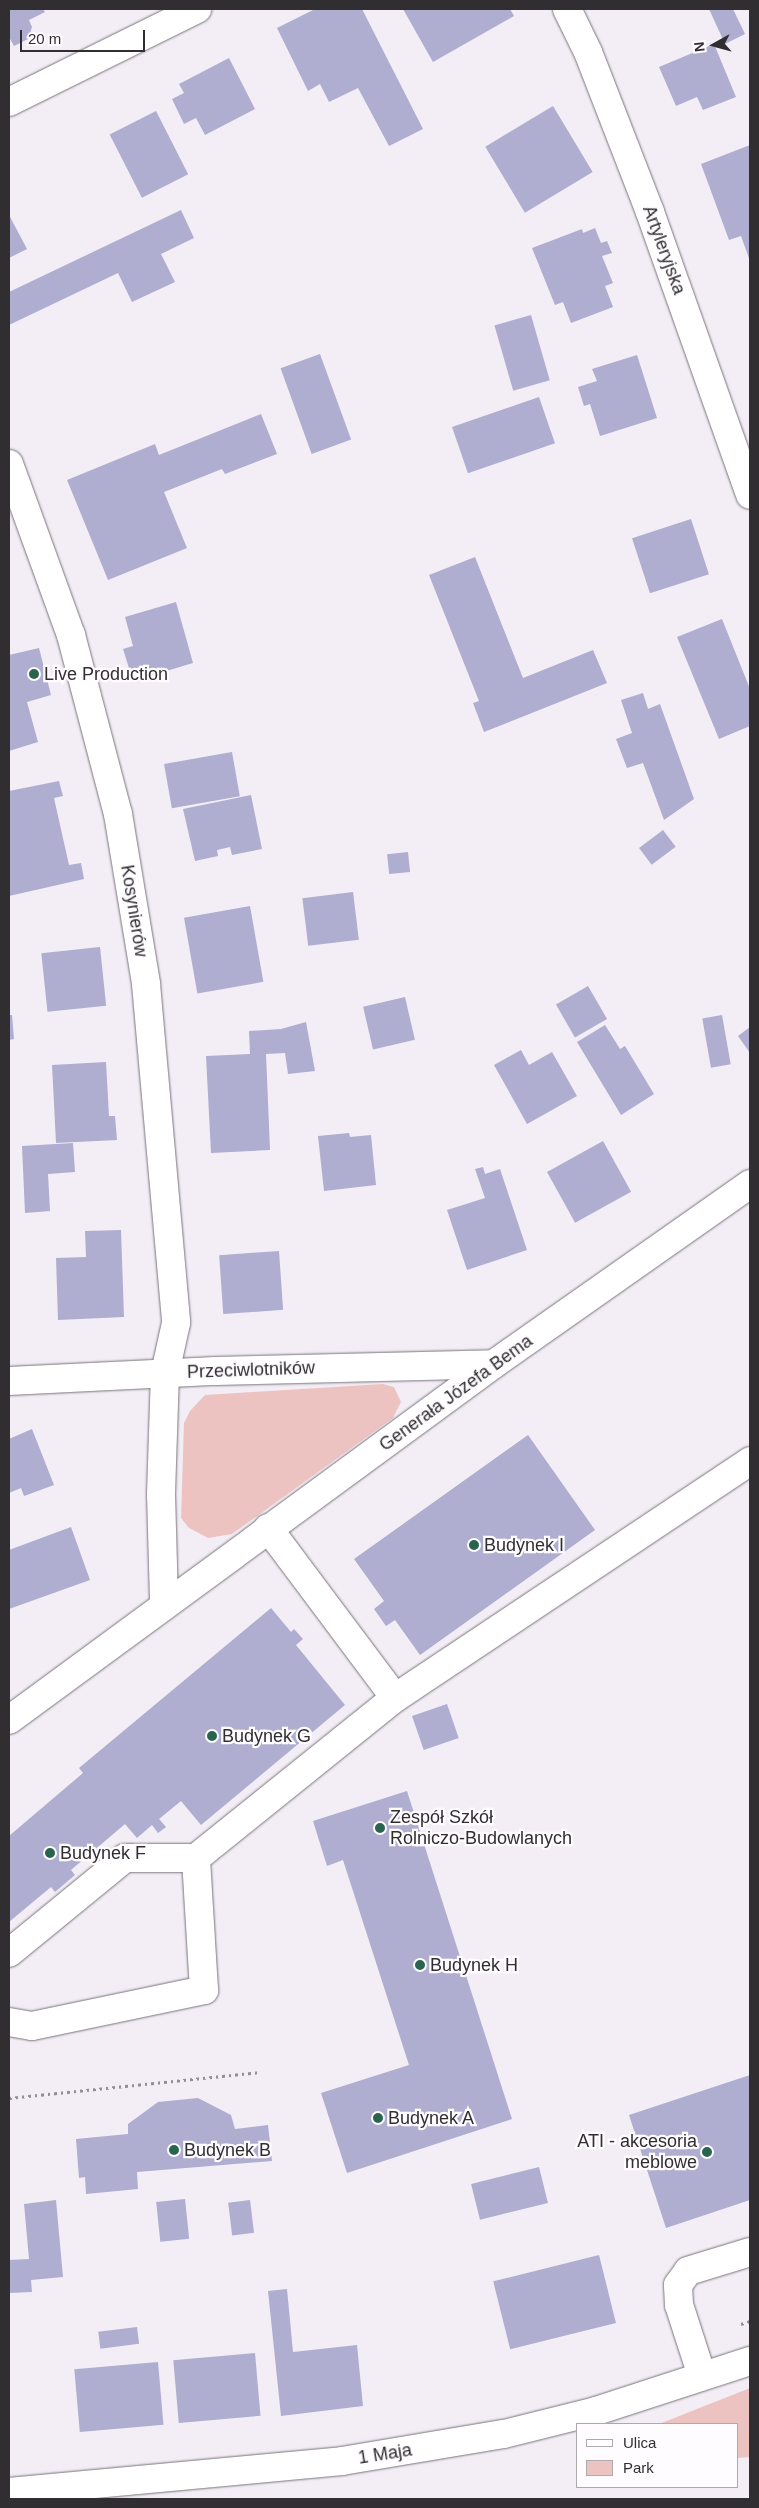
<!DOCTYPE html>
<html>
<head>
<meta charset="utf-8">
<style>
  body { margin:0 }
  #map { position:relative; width:759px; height:2508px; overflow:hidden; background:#f3edf6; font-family:Helvetica,sans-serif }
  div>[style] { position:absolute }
  .green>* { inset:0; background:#edc3c2 }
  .building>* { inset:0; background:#afadd0; transform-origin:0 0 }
  .path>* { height:3px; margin-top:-1.5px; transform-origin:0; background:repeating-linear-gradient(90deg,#928e94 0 2.5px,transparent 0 6.5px) }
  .roads { filter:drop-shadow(0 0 1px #79737b) drop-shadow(0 0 1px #79737b) }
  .minor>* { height:28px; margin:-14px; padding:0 14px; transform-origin:14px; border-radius:14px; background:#fff }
  .dots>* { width:14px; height:14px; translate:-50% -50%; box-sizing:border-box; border:2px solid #fefcfe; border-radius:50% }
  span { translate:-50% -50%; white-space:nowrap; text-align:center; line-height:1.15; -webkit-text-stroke:4.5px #fefcfe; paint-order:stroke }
  .street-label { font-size:18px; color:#302e31 }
  .poi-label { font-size:18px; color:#302e31 }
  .left { translate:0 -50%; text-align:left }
  .right { translate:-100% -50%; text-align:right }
  .frame { position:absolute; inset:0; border:10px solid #302e31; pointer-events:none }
  .legend { position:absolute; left:576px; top:2423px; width:162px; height:65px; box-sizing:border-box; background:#fefcfe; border:1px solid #acaaac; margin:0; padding:6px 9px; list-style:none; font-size:15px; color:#302e31 }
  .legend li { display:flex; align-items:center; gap:10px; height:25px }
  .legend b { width:25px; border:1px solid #acaaac }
  .north { position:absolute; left:689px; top:20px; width:50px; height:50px; -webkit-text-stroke:4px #fefcfe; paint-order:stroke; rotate:263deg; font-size:14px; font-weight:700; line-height:20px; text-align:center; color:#302e31 }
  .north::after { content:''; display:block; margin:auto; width:18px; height:22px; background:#302e31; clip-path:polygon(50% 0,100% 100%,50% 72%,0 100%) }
  .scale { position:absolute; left:20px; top:30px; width:125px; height:22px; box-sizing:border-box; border:2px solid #302e31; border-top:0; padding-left:6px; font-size:15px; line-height:18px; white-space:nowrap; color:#302e31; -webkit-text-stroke:4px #fefcfe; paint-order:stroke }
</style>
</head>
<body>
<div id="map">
  <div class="green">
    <i style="clip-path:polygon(383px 1384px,394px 1387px,401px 1402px,393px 1418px,232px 1534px,208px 1538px,189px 1528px,181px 1518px,184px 1423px,190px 1411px,205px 1395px)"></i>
    <i style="clip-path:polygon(750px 2388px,750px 2457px,738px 2458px,738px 2424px,659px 2424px)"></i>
  </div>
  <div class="building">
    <i style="clip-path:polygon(9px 9px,43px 9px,45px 12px,29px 20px,32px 27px,28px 39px,14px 46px,9px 37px)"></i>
    <i style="clip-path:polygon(315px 9px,362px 9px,423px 129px,389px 146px,358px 88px,329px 102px,320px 84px,308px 91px,277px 28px)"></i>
    <i style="clip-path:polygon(403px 9px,510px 9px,514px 16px,433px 62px)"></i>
    <i style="clip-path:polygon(709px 9px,733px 9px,745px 34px,725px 44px)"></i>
    <i style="clip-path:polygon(714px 44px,736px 97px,703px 110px,697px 97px,676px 106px,659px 67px)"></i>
    <i style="clip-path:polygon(229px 58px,255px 109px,205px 135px,196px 118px,184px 124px,172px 99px,184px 93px,179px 84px)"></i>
    <i style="left:553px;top:106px;width:77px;height:79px;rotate:59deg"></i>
    <i style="left:156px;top:111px;width:71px;height:52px;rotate:63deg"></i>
    <i style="clip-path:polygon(750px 145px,750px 261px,741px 236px,729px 240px,701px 164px)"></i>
    <i style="clip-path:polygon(181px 210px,194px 238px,161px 254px,175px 282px,132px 302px,118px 273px,9px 325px,9px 292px)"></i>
    <i style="clip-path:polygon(9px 215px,27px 249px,9px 258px)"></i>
    <i style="clip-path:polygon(595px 228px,601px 243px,607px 241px,612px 253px,602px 256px,613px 283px,605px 286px,613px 307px,571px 323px,563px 302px,555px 305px,532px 248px,582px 229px,583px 233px)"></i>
    <i style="left:531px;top:315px;width:68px;height:38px;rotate:74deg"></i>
    <i style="left:320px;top:354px;width:91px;height:42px;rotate:70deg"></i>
    <i style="clip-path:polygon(637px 355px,657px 418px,600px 436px,590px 404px,584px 406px,578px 387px,597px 381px,592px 369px)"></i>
    <i style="left:539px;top:397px;width:49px;height:92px;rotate:71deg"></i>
    <i style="clip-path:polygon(261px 414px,277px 454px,225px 474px,222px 469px,164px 492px,187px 548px,108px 580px,67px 480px,155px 444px,159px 455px)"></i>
    <i style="left:691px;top:519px;width:58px;height:62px;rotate:72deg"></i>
    <i style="clip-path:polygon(475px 557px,523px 678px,593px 650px,607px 683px,484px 732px,473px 703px,479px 701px,429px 575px)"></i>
    <i style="clip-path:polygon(176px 602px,193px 663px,133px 681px,123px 649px,133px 646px,125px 617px)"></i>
    <i style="clip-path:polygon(722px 619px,750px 689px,750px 726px,719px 739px,677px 637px)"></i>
    <i style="clip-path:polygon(39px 648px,51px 695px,27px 702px,38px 742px,9px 751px,9px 655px)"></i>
    <i style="clip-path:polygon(643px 693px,648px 709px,660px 704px,694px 799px,664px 820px,643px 763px,627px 768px,616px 739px,632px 733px,621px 700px)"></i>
    <i style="left:232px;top:752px;width:45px;height:69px;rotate:80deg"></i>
    <i style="clip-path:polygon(59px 781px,63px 796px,54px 798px,69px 865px,81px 863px,84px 879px,9px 896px,9px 791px)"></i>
    <i style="clip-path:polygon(251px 795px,262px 849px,232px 855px,230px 847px,217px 850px,218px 856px,195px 861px,183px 809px)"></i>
    <i style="left:663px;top:830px;width:21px;height:30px;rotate:53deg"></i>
    <i style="left:408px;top:852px;width:20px;height:21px;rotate:84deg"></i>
    <i style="left:353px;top:892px;width:48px;height:51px;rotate:83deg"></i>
    <i style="left:250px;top:906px;width:77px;height:67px;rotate:80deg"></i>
    <i style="left:100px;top:947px;width:59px;height:59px;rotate:84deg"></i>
    <i style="left:588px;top:986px;width:38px;height:37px;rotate:60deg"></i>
    <i style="left:405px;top:997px;width:44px;height:43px;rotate:77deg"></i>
    <i style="clip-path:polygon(9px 1015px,12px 1015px,14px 1039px,9px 1040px)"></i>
    <i style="left:722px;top:1015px;width:50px;height:20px;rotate:80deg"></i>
    <i style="clip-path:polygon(306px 1022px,315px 1071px,288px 1074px,285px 1053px,266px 1054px,270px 1150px,211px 1153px,206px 1056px,250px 1054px,249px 1031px,281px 1029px)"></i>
    <i style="clip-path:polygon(605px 1025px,620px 1049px,625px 1046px,654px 1094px,621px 1115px,577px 1042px)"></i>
    <i style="clip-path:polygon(750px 1027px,750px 1053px,738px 1036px)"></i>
    <i style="clip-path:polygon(521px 1050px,529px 1065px,552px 1052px,577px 1096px,527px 1124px,494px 1065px)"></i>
    <i style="clip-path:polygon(106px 1062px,109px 1116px,115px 1116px,117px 1140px,56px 1143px,52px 1065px)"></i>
    <i style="clip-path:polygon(349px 1133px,350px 1137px,371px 1135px,376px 1185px,324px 1191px,318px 1136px)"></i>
    <i style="left:603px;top:1141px;width:58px;height:64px;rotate:61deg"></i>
    <i style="clip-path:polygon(73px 1143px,75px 1172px,48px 1174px,50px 1211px,25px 1213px,22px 1146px)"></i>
    <i style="clip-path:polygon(483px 1167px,485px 1174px,500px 1169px,527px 1250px,467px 1270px,447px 1210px,485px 1198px,475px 1169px)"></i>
    <i style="clip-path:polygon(121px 1230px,124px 1317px,58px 1320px,56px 1258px,86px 1257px,85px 1231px)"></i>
    <i style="left:279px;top:1251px;width:59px;height:60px;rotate:86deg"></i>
    <i style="clip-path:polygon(32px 1429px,54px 1485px,24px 1496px,21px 1488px,9px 1493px,9px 1439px)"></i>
    <i style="clip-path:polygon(528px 1435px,595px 1530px,420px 1655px,395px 1620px,386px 1626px,374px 1609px,384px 1601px,354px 1559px)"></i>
    <i style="clip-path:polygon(71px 1527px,90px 1580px,9px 1609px,9px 1550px)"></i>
    <i style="clip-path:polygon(271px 1608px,291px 1632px,294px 1629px,303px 1639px,296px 1645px,345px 1705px,201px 1825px,181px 1801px,159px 1819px,166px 1827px,158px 1833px,152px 1825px,137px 1838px,125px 1824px,71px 1870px,75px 1875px,55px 1892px,51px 1887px,9px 1922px,9px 1836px,83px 1773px,79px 1768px)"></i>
    <i style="left:447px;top:1704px;width:36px;height:37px;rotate:71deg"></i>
    <i style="clip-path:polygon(407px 1791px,512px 2119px,347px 2173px,321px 2093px,409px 2065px,343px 1860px,327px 1866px,313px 1821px)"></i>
    <i style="clip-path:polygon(750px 2075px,750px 2200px,666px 2228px,629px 2115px)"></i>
    <i style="clip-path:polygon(198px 2098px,231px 2115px,235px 2129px,268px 2125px,272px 2161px,137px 2172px,138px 2189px,86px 2194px,85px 2177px,79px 2178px,76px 2139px,128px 2134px,128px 2124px,158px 2102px)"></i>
    <i style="left:539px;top:2167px;width:37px;height:70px;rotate:76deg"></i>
    <i style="left:185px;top:2199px;width:40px;height:29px;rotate:84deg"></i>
    <i style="clip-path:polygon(56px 2200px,63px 2277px,31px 2280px,32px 2292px,9px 2293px,9px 2260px,29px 2259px,24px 2204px)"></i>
    <i style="left:250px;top:2200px;width:33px;height:22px;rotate:83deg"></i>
    <i style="left:599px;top:2255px;width:70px;height:109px;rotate:76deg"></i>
    <i style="clip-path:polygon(287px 2289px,293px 2352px,357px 2345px,363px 2406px,281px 2416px,268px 2291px)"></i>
    <i style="left:137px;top:2327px;width:17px;height:39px;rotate:83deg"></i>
    <i style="left:255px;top:2353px;width:63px;height:82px;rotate:85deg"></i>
    <i style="left:158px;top:2362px;width:63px;height:84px;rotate:85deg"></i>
  </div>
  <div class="path">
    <i style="left:9px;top:2098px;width:253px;rotate:-5.9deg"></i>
    <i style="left:741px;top:2324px;width:9px;rotate:-18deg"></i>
  </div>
  <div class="roads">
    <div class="minor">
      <i style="left:567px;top:9px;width:48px;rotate:64deg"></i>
      <i style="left:588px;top:52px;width:172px;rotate:68.8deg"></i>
      <i style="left:650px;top:212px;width:300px;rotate:70.5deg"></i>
      <i style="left:9px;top:102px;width:210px;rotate:-26.3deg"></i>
      <i style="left:9px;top:464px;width:182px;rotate:70.1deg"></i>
      <i style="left:71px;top:635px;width:185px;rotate:75.3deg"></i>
      <i style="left:118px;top:814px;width:172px;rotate:80.6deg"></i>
      <i style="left:146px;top:984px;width:340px;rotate:84.9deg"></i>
      <i style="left:176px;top:1323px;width:51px;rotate:102.4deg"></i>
      <i style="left:165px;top:1373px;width:121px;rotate:91.9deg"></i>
      <i style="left:161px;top:1494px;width:110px;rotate:88.4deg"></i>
      <i style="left:9px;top:1381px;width:207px;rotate:-2.8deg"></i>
      <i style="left:216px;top:1371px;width:278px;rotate:-1.4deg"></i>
      <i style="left:268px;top:1528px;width:212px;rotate:53.2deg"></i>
      <i style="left:9px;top:1720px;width:602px;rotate:-36.28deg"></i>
      <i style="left:494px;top:1364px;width:313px;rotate:-35.1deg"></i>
      <i style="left:9px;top:1953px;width:150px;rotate:-39.3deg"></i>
      <i style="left:125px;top:1858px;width:71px"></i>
      <i style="left:196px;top:1858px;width:255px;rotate:-38.8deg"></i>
      <i style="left:395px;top:1698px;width:427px;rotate:-33.7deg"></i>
      <i style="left:9px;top:2022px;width:23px;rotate:10deg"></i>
      <i style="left:32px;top:2026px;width:176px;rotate:-11.8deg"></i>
      <i style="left:204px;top:1990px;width:132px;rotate:-93.5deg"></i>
      <i style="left:702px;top:2376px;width:75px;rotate:-107.9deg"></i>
      <i style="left:679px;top:2305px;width:20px;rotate:-93deg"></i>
      <i style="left:678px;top:2285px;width:17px;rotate:-54deg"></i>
      <i style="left:688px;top:2271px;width:65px;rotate:-17deg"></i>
      <i style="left:9px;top:2492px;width:334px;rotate:-5.3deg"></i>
      <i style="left:342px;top:2461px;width:164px;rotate:-9.5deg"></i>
      <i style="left:504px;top:2434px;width:95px;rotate:-14deg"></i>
      <i style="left:596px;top:2411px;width:162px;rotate:-18deg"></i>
    </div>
  </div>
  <div class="dots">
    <i style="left:34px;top:674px;background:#28644e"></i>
    <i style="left:474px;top:1545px;background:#28644e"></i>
    <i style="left:212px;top:1736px;background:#28644e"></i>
    <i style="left:380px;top:1828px;background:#28644e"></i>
    <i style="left:50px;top:1853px;background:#28644e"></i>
    <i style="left:420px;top:1965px;background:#28644e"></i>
    <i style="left:378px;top:2118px;background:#28644e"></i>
    <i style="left:174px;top:2150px;background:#28644e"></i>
    <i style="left:707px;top:2152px;background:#28644e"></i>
  </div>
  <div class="street-label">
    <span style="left:664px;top:250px;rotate:70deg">Artyleryjska</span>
    <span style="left:134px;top:911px;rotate:81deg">Kosynierów</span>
    <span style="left:251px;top:1370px;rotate:-2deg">Przeciwlotników</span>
    <span style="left:456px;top:1393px;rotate:-36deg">Generała Józefa Bema</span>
    <span style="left:385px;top:2454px;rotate:-9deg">1 Maja</span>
  </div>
  <div class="poi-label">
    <span class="left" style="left:44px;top:674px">Live Production</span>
    <span class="left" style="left:484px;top:1545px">Budynek I</span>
    <span class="left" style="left:222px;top:1736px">Budynek G</span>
    <span class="left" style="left:390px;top:1828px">Zespół Szkół<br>Rolniczo-Budowlanych</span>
    <span class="left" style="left:60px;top:1853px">Budynek F</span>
    <span class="left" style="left:430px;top:1965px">Budynek H</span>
    <span class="left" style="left:388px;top:2118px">Budynek A</span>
    <span class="right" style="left:697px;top:2152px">ATI - akcesoria<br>meblowe</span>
    <span class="left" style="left:184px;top:2150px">Budynek B</span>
  </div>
  <div class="frame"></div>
  <ul class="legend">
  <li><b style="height:6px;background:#fff"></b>Ulica</li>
  <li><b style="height:14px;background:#edc3c2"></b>Park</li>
  </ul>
  <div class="north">N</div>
  <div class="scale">20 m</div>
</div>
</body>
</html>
